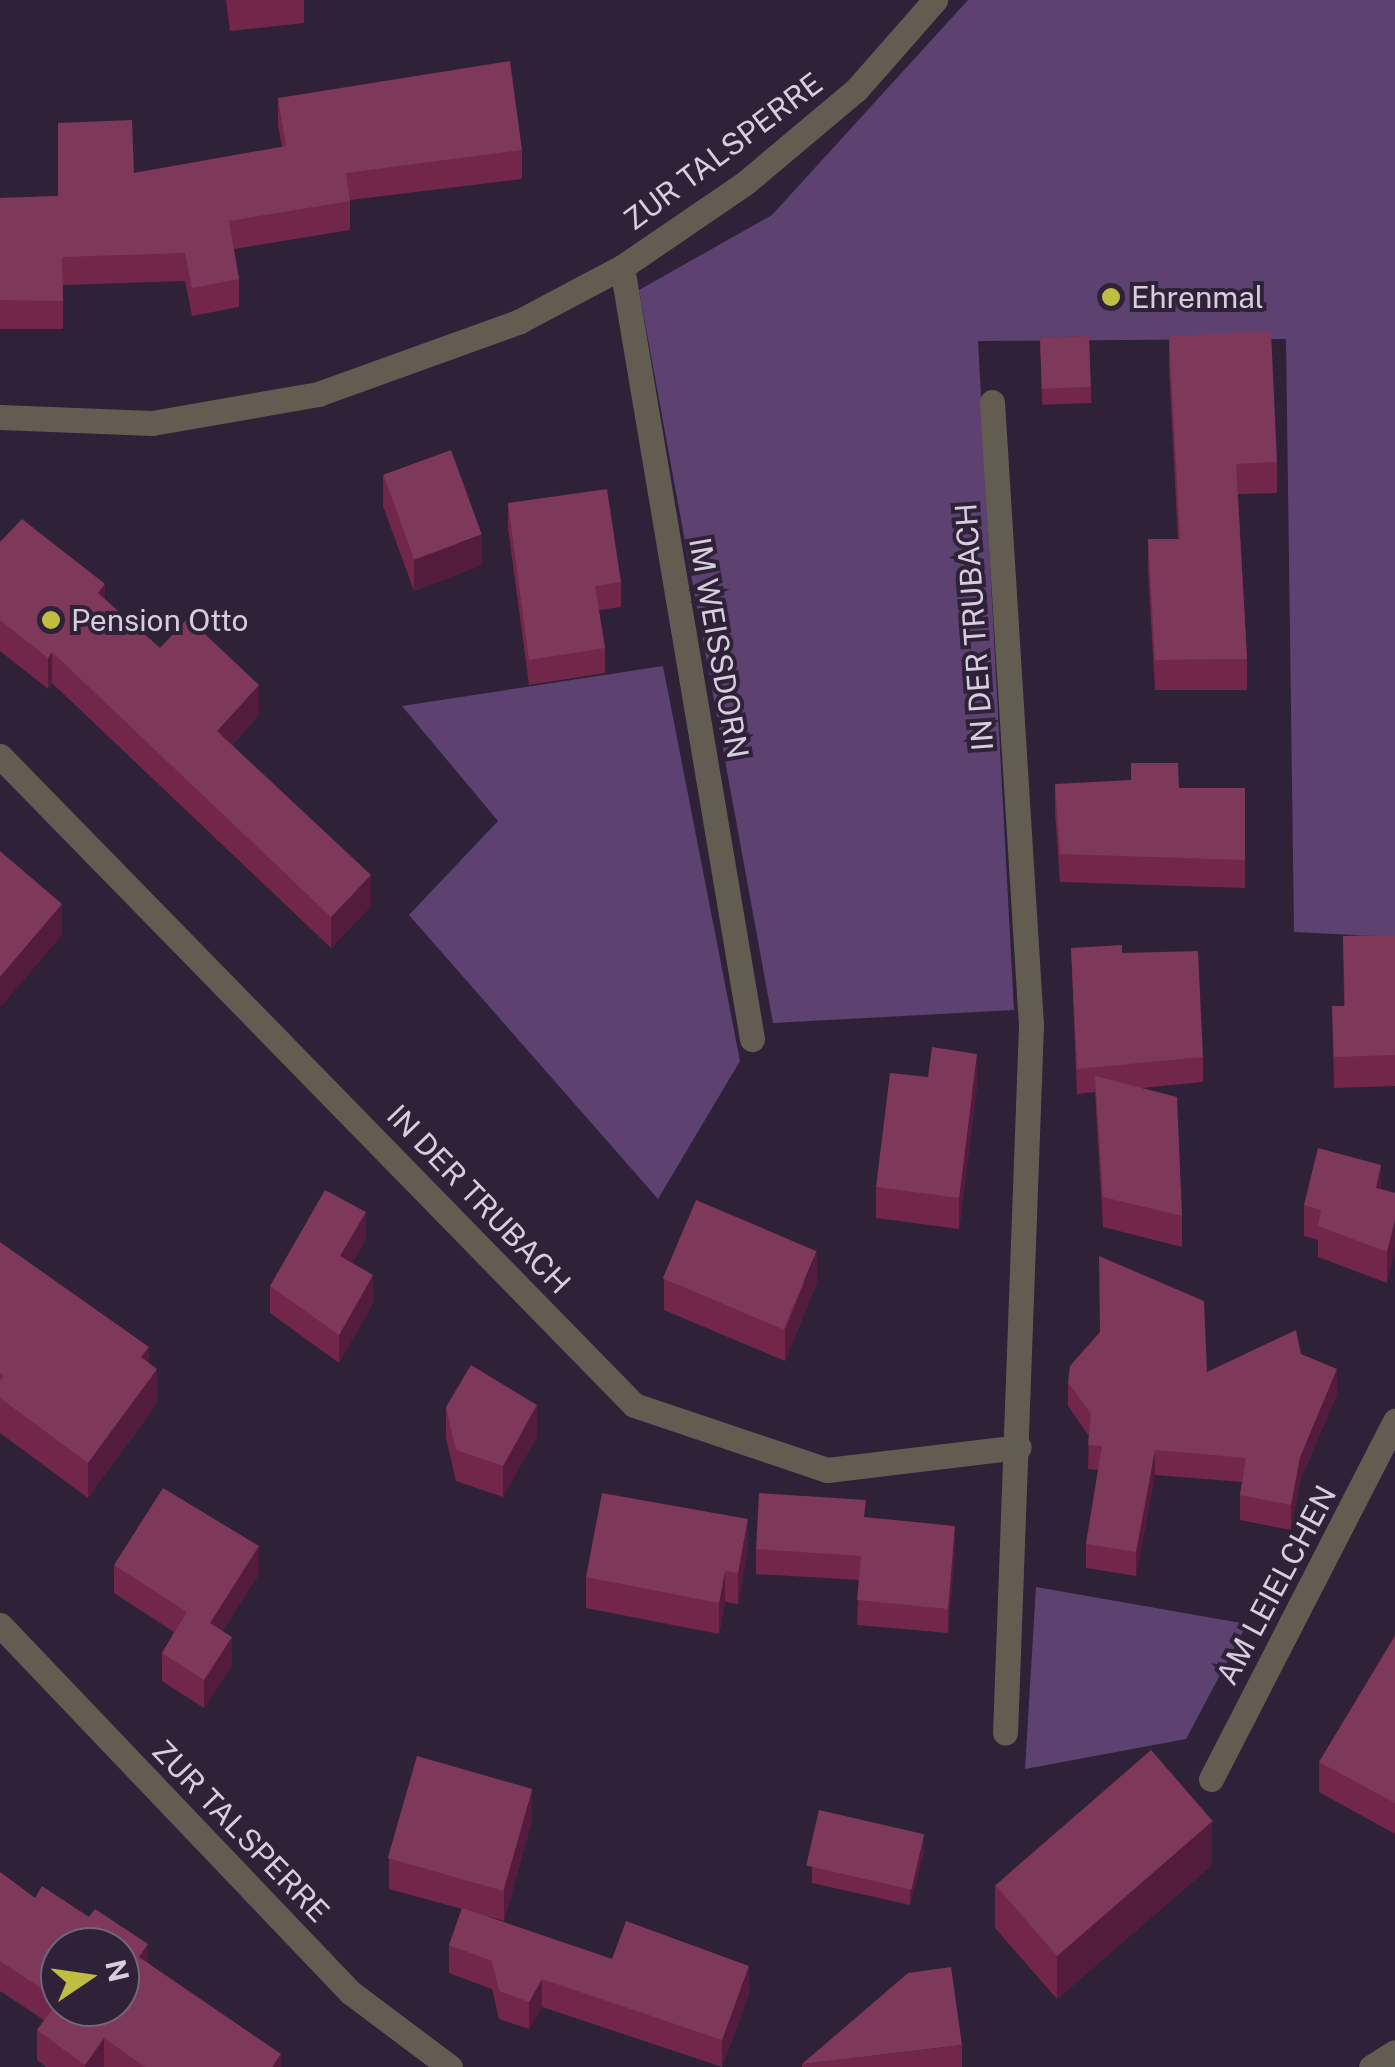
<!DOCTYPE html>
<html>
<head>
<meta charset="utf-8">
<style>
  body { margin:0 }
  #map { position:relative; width:1395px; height:2067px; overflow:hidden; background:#2e2138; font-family:"Public Sans",sans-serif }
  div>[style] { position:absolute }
  .green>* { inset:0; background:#5d4271 }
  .minor>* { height:25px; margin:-12.5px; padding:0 12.5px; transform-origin:12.5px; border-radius:12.5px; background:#635d51 }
  .wall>* { inset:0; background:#72264a; transform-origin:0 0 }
  .shaded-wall>* { inset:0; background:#531c3c }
  .building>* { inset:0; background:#7d385a; transform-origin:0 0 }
  .dots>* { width:28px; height:28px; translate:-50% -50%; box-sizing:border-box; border:5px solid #2e2138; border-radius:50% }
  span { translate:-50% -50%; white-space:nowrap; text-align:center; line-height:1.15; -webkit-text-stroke:8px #2e2138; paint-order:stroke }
  .street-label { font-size:30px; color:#d6cedd }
  .poi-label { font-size:30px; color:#d6cedd }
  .left { translate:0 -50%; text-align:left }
  .north { position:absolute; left:40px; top:1927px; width:100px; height:100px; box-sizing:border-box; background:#2e2138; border:2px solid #71667a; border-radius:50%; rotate:77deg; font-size:28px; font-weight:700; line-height:40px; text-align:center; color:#d6cedd }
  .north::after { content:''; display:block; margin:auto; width:35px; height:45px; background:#bebf42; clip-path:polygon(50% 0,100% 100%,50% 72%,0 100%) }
</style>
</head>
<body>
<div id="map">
  <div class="green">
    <i style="clip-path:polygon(968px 0,1395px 0,1395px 937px,1294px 932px,1286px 339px,978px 341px,1014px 1010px,773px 1023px,639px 290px,772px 215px)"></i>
    <i style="clip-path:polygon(663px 666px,740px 1061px,658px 1199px,409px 915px,498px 821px,402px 706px)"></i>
    <i style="clip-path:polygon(1036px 1587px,1247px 1624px,1186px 1739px,1025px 1769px)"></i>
  </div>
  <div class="minor">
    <i style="left:622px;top:267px;width:783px;rotate:80.44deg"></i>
    <i style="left:992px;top:402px;width:624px;rotate:86.42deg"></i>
    <i style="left:1031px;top:1025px;width:708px;rotate:92.1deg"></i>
    <i style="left:0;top:417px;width:152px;rotate:2.3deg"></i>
    <i style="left:152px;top:423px;width:169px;rotate:-9.9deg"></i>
    <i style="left:318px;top:394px;width:213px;rotate:-19.8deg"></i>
    <i style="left:518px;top:322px;width:118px;rotate:-27.9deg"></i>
    <i style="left:622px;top:267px;width:149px;rotate:-34.3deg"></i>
    <i style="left:745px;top:183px;width:145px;rotate:-40deg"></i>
    <i style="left:856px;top:90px;width:120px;rotate:-48.7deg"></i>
    <i style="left:0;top:756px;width:907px;rotate:45.67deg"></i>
    <i style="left:634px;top:1405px;width:204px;rotate:18.6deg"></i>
    <i style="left:827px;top:1470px;width:193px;rotate:-6.8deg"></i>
    <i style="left:0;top:1625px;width:507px;rotate:46.36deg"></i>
    <i style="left:350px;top:1992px;width:125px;rotate:36.9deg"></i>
    <i style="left:1211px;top:1779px;width:403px;rotate:-62.8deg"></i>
    <i style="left:1371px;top:2067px;width:28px;rotate:-32deg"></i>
  </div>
  <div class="wall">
    <i style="clip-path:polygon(226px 0,304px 0,304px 23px,230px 31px)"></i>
    <i style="clip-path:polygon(278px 98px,522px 150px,522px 179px,350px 200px,350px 230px,234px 249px,239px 279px,239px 307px,192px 316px,185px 281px,63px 285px,63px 329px,0 329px,0 198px,58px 196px,134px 173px,282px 147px,278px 126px)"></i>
    <i style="left:1089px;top:336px;width:67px;height:49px;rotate:88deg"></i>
    <i style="clip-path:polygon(1169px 336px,1277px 462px,1277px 493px,1238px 494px,1247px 659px,1247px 690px,1155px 690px,1148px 570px,1148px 539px,1178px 539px,1169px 367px)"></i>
    <i style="clip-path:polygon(383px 475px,482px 565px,414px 591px,383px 506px)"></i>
    <i style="clip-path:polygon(508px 503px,621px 582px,621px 607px,599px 610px,605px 648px,605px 673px,529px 685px,508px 528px)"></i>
    <i style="clip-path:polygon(0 542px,105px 600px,160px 648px,259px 715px,232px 745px,371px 906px,331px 948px,52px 683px,48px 689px,0 651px)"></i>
    <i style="clip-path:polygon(1055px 784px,1179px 788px,1245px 788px,1245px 888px,1060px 882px,1055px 812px)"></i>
    <i style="clip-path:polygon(1395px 935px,1395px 1086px,1334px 1088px,1332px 1006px,1344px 1006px,1343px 936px)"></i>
    <i style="clip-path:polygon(1071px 948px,1122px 953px,1203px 1057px,1203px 1082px,1142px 1088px,1182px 1216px,1182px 1247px,1103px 1227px,1095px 1092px,1077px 1094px)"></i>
    <i style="clip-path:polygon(977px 1085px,959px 1229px,876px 1218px,876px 1187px)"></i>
    <i style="clip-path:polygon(1381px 1189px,1395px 1193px,1387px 1283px,1318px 1257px,1318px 1240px,1304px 1236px,1304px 1205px)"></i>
    <i style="clip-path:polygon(366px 1239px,352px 1263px,373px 1303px,339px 1363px,270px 1313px,270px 1286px)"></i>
    <i style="clip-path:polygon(0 1242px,149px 1362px,157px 1403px,88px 1498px,0 1433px)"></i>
    <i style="clip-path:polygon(664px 1279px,817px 1282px,785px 1361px,664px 1310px)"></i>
    <i style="clip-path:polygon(1301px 1354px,1337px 1394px,1300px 1481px,1291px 1530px,1240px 1520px,1240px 1495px,1242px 1482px,1155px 1475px,1136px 1576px,1086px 1568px,1086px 1544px,1098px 1470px,1088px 1469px,1089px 1436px,1068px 1406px,1068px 1382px,1207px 1372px)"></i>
    <i style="clip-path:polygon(446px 1407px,537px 1436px,503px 1497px,456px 1481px,446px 1438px)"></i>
    <i style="clip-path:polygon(866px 1518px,955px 1550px,948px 1633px,857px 1625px,859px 1580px,756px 1574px,756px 1549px)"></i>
    <i style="clip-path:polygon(748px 1550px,738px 1604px,725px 1602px,719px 1634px,586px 1608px,586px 1577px)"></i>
    <i style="clip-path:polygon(114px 1565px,259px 1574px,222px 1631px,232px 1665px,204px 1708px,162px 1681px,162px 1653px,174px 1632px,114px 1593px)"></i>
    <i style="clip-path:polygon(1395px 1636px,1395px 1834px,1319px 1792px,1319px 1762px)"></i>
    <i style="clip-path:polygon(532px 1820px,504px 1921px,486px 1916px,612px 1959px,749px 1994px,722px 2067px,542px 2007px,529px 2029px,499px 2019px,492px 1989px,449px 1973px,449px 1945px,462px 1909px,389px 1889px,389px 1858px)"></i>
    <i style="clip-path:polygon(924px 1851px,910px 1905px,812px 1883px,812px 1867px)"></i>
    <i style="clip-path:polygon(1212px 1865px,1057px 1999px,995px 1928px,995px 1885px)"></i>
    <i style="clip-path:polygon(0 1872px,35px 1898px,148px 1963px,281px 2067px,46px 2067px,37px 2060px,37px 2030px,44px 2020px,0 1991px)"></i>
    <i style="clip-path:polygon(962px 2045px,962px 2067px,802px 2067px,802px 2064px)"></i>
  </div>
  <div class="shaded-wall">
    <i style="clip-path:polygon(482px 535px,482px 565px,414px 591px,414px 560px)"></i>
    <i style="clip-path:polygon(105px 584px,105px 615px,98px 593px)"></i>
    <i style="clip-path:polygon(52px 652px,52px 683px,48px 689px,48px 658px)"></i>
    <i style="clip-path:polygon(259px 685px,259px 715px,217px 761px,217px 731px)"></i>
    <i style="clip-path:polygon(371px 875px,371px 906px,331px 948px,331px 917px)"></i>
    <i style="clip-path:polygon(62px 904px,62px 935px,0 1008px,0 977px)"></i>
    <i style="clip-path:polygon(977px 1054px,977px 1085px,959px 1229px,959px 1198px)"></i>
    <i style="clip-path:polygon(1381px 1165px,1381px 1196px,1376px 1188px)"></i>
    <i style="clip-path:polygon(366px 1212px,366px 1239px,340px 1284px,340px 1256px)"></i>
    <i style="clip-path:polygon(1395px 1220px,1395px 1251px,1387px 1283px,1387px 1252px)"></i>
    <i style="clip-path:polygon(817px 1251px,817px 1282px,785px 1361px,785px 1330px)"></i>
    <i style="clip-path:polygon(373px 1275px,373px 1303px,339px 1363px,339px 1335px)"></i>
    <i style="clip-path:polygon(149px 1347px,149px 1381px,157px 1369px,157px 1403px,88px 1498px,88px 1463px,141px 1357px)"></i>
    <i style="clip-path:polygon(1337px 1369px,1337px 1394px,1300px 1481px,1291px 1530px,1291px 1505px,1300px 1457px)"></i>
    <i style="clip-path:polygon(537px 1405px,537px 1436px,503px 1497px,503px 1466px)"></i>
    <i style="clip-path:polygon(1155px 1450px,1155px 1475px,1136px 1576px,1136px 1552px)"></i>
    <i style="clip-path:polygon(748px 1519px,748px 1550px,738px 1604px,738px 1573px)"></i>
    <i style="clip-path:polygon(955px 1526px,955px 1550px,948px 1633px,948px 1609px)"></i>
    <i style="clip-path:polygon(259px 1546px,259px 1574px,210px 1651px,210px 1623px)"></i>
    <i style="clip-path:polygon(725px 1571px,725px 1602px,719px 1634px,719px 1603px)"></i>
    <i style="clip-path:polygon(232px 1637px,232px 1665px,204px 1708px,204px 1680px)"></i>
    <i style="clip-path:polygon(532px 1789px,532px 1820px,504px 1921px,504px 1890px)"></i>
    <i style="clip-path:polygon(1212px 1821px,1212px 1865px,1057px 1999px,1057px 1955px)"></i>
    <i style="clip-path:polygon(924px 1835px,924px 1851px,910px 1905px,910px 1889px)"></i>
    <i style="clip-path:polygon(148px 1944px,148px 1974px,139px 1957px)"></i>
    <i style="clip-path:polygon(749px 1966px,749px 1994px,722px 2067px,722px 2040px)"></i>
    <i style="clip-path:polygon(542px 1979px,542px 2007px,529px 2029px,529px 2002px)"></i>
    <i style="clip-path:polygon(104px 2038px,104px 2067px,85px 2067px,85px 2065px)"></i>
    <i style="clip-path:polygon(281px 2054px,281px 2067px,272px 2067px)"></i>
  </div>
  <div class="building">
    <i style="clip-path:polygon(510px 61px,522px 150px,346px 173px,350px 201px,229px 221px,239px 279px,192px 288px,185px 253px,62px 257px,63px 301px,0 300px,0 198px,58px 196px,58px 123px,132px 120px,134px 173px,286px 146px,278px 98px)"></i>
    <i style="clip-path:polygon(1271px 331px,1277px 462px,1236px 464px,1247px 659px,1155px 660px,1148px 539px,1180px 539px,1169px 336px)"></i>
    <i style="left:1089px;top:336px;width:51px;height:49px;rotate:88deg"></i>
    <i style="left:451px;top:450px;width:90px;height:72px;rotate:70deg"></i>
    <i style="clip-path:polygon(607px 489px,621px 582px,595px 586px,605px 648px,529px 660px,508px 503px)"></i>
    <i style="clip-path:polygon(22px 519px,105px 584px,98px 593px,160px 648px,188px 618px,259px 685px,217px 731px,371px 875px,331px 917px,52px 652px,48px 658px,0 620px,0 542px)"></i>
    <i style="clip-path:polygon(1131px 763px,1178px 763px,1179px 788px,1245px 788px,1245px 860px,1060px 854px,1055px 784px,1131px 780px)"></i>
    <i style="clip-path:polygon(0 851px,62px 904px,0 977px)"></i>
    <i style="clip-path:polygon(1395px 935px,1395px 1055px,1334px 1057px,1332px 1006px,1345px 1006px,1343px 936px)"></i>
    <i style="clip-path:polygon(1122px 945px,1122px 953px,1198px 951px,1203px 1057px,1077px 1069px,1071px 948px)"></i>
    <i style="clip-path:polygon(932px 1047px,977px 1054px,959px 1198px,876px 1187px,890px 1073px,928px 1077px)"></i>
    <i style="clip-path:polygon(1095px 1076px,1177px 1097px,1182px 1216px,1103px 1197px)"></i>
    <i style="clip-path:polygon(1318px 1148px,1381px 1165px,1376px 1188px,1395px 1193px,1395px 1220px,1387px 1252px,1318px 1226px,1321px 1210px,1304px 1205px)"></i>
    <i style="clip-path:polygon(325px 1190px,366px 1212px,340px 1256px,373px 1275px,339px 1335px,270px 1286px)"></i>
    <i style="left:696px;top:1200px;width:131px;height:85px;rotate:23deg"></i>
    <i style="clip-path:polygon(0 1242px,149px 1347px,141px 1357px,157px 1369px,88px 1463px,0 1398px,0 1381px,4px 1376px,0 1373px)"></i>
    <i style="clip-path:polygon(1099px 1256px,1204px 1301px,1207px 1372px,1296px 1330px,1301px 1354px,1337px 1369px,1300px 1457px,1291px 1505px,1240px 1495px,1246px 1458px,1155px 1450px,1136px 1552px,1086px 1544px,1102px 1446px,1088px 1445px,1091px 1414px,1068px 1382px,1070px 1366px,1100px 1332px)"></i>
    <i style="clip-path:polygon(471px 1365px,537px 1405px,503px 1466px,456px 1450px,446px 1407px)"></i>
    <i style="clip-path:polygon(163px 1488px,259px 1546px,210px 1623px,232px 1637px,204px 1680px,162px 1653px,187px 1612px,114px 1565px)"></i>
    <i style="clip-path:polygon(602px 1493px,748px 1519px,738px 1573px,725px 1571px,719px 1603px,586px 1577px)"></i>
    <i style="clip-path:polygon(759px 1493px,866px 1500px,864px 1517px,955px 1526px,948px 1609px,857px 1600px,862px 1546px,861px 1556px,756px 1549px)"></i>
    <i style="clip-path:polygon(1395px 1636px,1395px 1803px,1319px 1762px)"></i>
    <i style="left:1151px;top:1750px;width:94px;height:206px;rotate:49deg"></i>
    <i style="left:417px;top:1756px;width:120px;height:106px;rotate:16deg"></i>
    <i style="left:819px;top:1810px;width:108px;height:57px;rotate:13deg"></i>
    <i style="clip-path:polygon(evenodd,0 1872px,35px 1898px,42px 1886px,89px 1917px,95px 1909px,148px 1944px,139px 1957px,281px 2054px,272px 2067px,145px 2067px,104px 2038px,85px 2065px,37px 2030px,59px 2000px,0 1961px,0 1872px,60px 1947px,120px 1947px,120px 2007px,60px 2007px,60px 1947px)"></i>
    <i style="clip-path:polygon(462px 1908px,612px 1959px,626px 1921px,749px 1966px,722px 2040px,542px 1979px,529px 2002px,499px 1991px,492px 1961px,449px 1945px)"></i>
    <i style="clip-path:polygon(951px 1967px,962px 2045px,802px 2064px,908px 1973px)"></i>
  </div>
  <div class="dots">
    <i style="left:1111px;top:297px;background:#bebf42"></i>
    <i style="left:51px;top:620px;background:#bebf42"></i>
  </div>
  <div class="street-label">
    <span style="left:723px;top:151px;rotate:-37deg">ZUR TALSPERRE</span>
    <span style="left:974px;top:627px;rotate:-94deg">IN DER TRUBACH</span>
    <span style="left:719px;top:648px;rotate:80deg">IM WEISSDORN</span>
    <span style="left:479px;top:1199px;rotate:46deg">IN DER TRUBACH</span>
    <span style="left:1276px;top:1585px;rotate:-62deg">AM LEIELCHEN</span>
    <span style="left:241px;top:1831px;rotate:46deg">ZUR TALSPERRE</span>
  </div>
  <div class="poi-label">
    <span class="left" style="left:1131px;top:297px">Ehrenmal</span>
    <span class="left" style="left:71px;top:620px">Pension Otto</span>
  </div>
  <div class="north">N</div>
</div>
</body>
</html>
